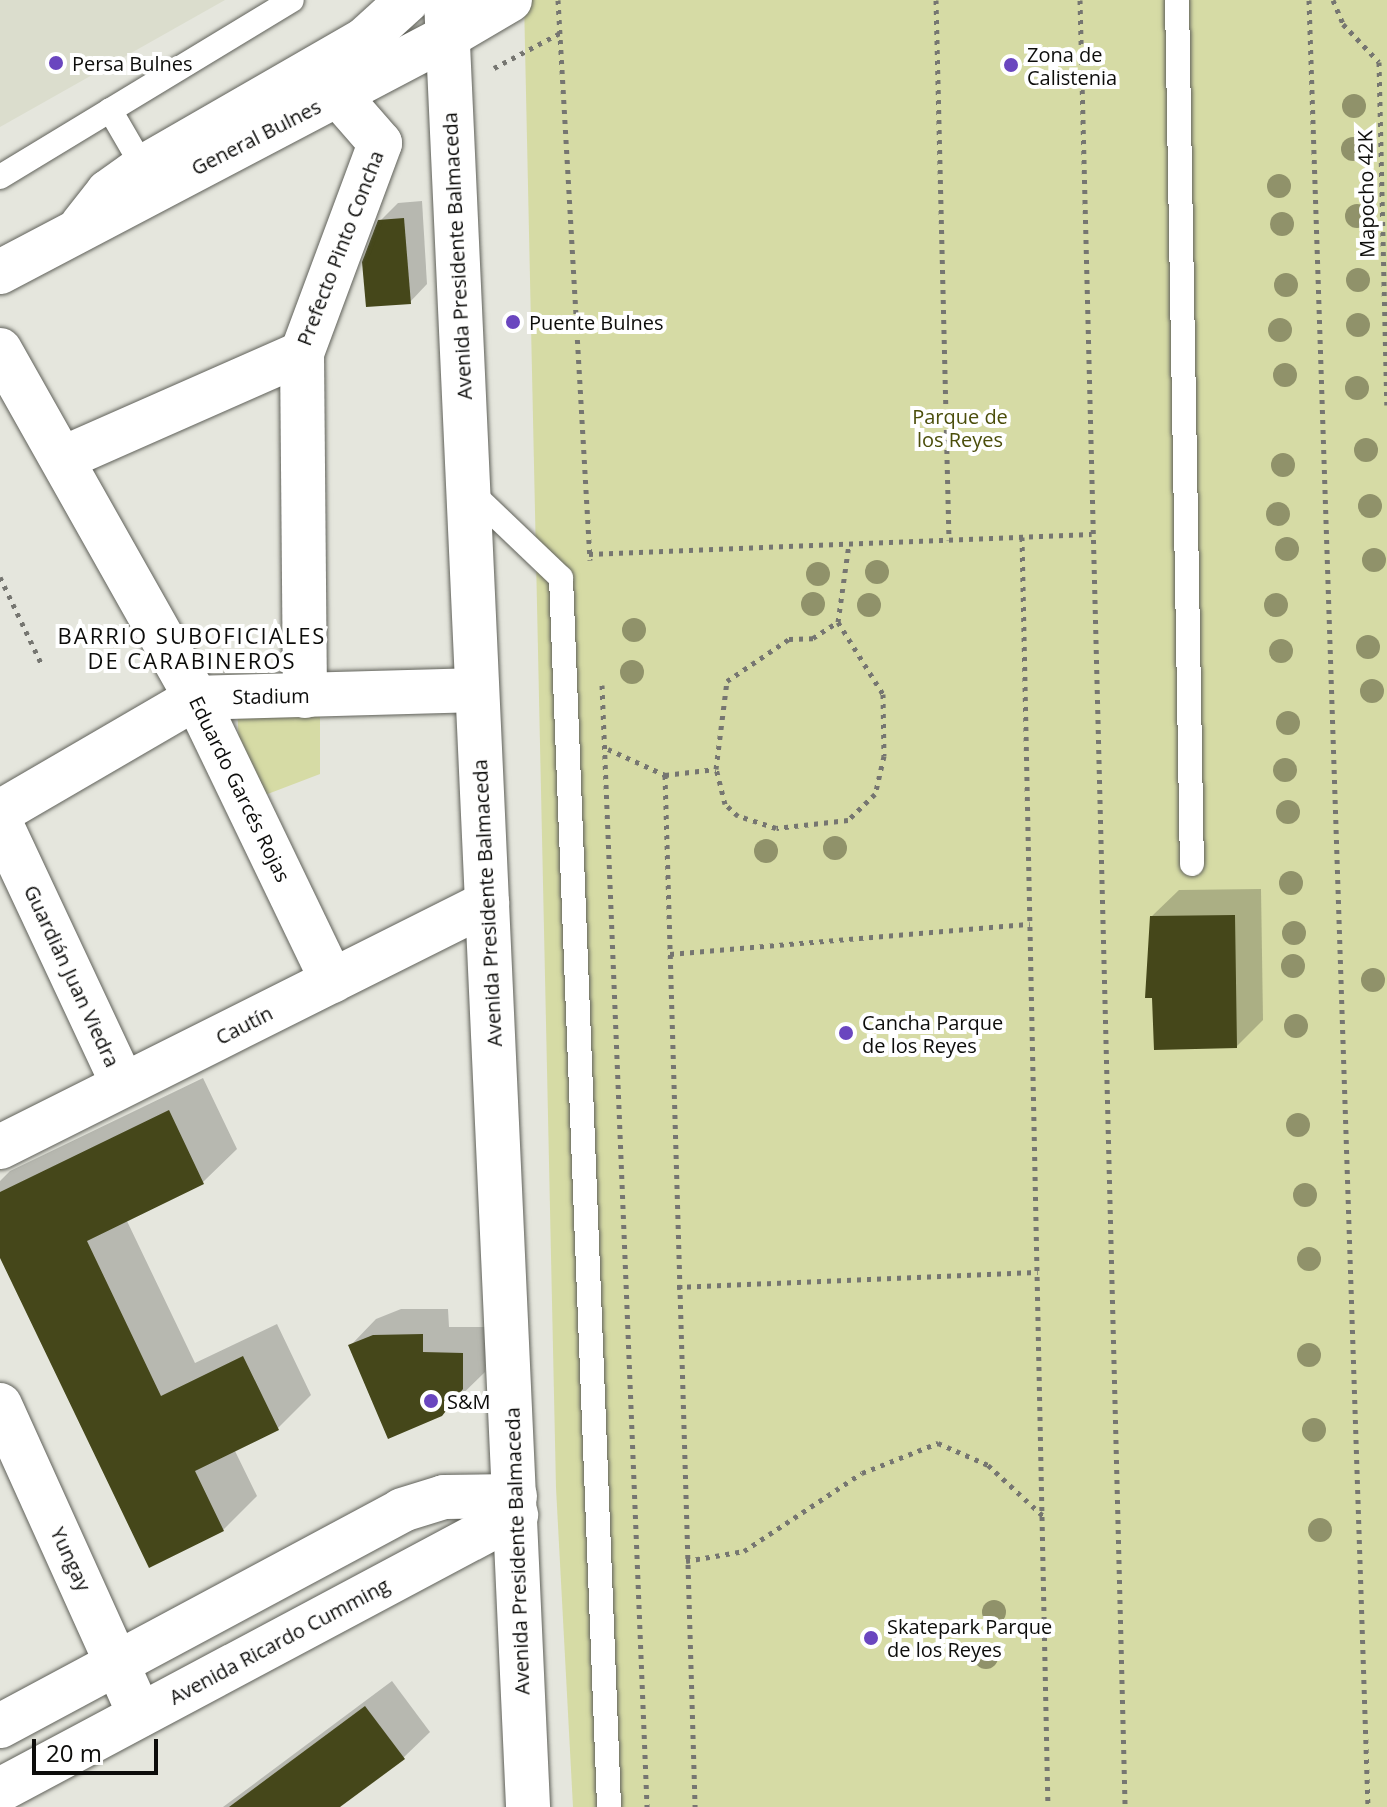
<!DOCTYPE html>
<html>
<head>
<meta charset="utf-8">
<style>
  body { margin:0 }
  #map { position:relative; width:1387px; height:1807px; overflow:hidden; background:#e5e6dd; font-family:"Open Sans",sans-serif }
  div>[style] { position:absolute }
  .built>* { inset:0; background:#dbddcd }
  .green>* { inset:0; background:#d6dba5 }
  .shadow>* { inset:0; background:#0003 }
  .building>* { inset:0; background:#45471a }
  .path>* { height:5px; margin-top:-2.5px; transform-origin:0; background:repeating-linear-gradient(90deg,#767671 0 4px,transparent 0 10px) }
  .roads { filter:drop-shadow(0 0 2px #60615a) drop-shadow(0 0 2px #60615a) }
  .service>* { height:24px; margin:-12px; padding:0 12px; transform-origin:12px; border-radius:12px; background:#fff }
  .minor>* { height:44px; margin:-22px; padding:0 22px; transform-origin:22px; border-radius:22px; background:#fff }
  .tertiary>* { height:44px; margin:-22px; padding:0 22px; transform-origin:22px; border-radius:22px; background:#fff }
  .secondary>* { height:44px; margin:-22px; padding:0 22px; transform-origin:22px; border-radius:22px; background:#fff }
  .primary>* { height:44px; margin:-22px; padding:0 22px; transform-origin:22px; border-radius:22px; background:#fff }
  .trees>* { width:24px; height:24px; margin:-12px; border-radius:50%; background:#90926a }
  .dots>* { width:22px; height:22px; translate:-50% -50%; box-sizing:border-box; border:4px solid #fff; border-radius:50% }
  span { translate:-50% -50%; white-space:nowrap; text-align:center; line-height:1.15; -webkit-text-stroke:8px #fff; paint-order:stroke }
  .poi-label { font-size:20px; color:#0d0d0b }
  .left { translate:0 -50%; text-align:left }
  .street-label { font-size:20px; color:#0d0d0b }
  .park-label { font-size:20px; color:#4b4e0b }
  .neighbourhood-label { font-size:22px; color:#0d0d0b; letter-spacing:2px }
  .scale { position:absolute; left:32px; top:1739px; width:126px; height:36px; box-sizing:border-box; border:4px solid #0d0d0b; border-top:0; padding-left:10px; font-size:24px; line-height:28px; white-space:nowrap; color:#0d0d0b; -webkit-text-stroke:6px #fff; paint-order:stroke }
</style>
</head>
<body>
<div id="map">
  <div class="built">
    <i style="clip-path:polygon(0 0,225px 0,0 127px)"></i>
  </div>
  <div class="green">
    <i style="clip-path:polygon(524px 0,1387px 0,1387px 1807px,573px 1807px,556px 1488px)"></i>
    <i style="clip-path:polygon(320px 702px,320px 774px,265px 795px,239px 746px,237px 704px)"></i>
  </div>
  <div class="shadow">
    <i style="clip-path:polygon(422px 201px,427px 284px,410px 302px,380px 221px,398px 203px)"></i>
    <i style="clip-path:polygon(1261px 889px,1263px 1020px,1237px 1046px,1152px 916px,1179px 890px)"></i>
    <i style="clip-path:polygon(203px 1078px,237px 1149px,203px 1182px,126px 1219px,195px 1363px,277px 1324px,311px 1395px,278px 1428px,234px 1449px,257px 1496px,223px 1530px,0 1254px,0 1181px,10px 1171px)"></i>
    <i style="clip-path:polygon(401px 1309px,448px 1309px,449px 1327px,488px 1327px,485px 1372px,441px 1415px,350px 1346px,376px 1319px)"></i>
    <i style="clip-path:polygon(392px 1681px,430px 1732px,403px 1758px,337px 1807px,223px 1807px)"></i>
  </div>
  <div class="building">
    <i style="clip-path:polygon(404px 218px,411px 304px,366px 307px,362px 262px,378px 220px)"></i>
    <i style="clip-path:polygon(1235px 915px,1237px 1048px,1154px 1050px,1152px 998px,1145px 998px,1150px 916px)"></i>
    <i style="clip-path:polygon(169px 1110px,204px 1184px,87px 1241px,161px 1396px,243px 1356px,279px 1430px,195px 1471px,224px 1531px,149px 1568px,0 1258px,0 1192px)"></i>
    <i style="clip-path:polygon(423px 1334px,423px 1352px,463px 1353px,463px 1389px,442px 1416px,388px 1439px,348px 1345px,373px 1335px)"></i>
    <i style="clip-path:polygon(365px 1706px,405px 1759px,340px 1807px,229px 1807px)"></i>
  </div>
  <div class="path">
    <i style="left:558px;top:0;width:561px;rotate:86.73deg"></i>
    <i style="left:936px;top:0;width:540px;rotate:88.62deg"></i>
    <i style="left:1080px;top:0;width:1808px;rotate:88.57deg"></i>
    <i style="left:1309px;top:0;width:1808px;rotate:88.13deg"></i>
    <i style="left:1333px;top:0;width:26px;rotate:67deg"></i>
    <i style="left:1343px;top:24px;width:52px;rotate:46.5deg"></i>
    <i style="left:1379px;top:62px;width:343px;rotate:88.7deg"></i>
    <i style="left:494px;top:68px;width:75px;rotate:-27.9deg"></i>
    <i style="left:1022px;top:537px;width:1270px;rotate:88.83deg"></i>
    <i style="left:589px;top:554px;width:503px;rotate:-2.28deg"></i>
    <i style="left:0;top:577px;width:95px;rotate:64.5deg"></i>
    <i style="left:838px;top:622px;width:85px;rotate:58deg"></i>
    <i style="left:883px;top:694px;width:62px;rotate:89.1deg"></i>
    <i style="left:884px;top:756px;width:39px;rotate:103deg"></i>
    <i style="left:875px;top:794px;width:37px;rotate:136deg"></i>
    <i style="left:848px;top:820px;width:72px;rotate:173.7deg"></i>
    <i style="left:776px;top:828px;width:40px;rotate:-162deg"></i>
    <i style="left:738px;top:816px;width:18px;rotate:-137deg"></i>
    <i style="left:725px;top:804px;width:36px;rotate:-104deg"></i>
    <i style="left:716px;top:769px;width:89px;rotate:-82.9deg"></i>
    <i style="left:727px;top:681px;width:75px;rotate:-34.1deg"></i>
    <i style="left:789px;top:639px;width:24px;rotate:-2deg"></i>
    <i style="left:813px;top:638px;width:30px;rotate:-33deg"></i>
    <i style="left:838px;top:622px;width:79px;rotate:-82deg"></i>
    <i style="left:602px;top:685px;width:1123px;rotate:87.7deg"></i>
    <i style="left:608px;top:749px;width:63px;rotate:24.5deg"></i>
    <i style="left:665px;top:775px;width:51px;rotate:-6.7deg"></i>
    <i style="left:665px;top:775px;width:1032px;rotate:88.33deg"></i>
    <i style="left:670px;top:954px;width:361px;rotate:-4.8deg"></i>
    <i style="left:677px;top:1287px;width:361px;rotate:-2.4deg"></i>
    <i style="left:686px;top:1561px;width:59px;rotate:-9.8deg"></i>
    <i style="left:744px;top:1551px;width:141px;rotate:-33.5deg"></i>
    <i style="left:862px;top:1473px;width:82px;rotate:-21.5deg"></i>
    <i style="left:938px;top:1443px;width:55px;rotate:23.7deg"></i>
    <i style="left:988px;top:1465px;width:75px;rotate:42.8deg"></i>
  </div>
  <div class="roads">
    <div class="service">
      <i style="left:1177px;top:0;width:864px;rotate:89.01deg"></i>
      <i style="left:110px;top:110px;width:66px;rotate:59.9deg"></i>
      <i style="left:0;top:177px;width:341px;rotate:-31.2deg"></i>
      <i style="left:469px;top:490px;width:127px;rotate:43.7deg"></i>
      <i style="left:561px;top:578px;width:1230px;rotate:87.76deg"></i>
    </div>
    <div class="minor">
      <i style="left:0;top:350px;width:399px;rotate:60.6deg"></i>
      <i style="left:196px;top:698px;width:314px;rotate:64.3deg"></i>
      <i style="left:66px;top:457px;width:258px;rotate:-23.8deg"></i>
      <i style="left:305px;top:696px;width:343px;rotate:-90.5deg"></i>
      <i style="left:302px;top:353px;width:224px;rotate:-69.6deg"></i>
      <i style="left:380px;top:143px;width:64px;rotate:-131.2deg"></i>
      <i style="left:0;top:812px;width:227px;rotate:-30.2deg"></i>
      <i style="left:196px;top:698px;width:280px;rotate:-1.6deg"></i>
      <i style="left:0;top:822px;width:290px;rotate:64.9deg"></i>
      <i style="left:0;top:1147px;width:545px;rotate:-26.61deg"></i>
      <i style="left:0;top:1405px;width:340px;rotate:65.7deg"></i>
    </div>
    <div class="tertiary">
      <i style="left:0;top:272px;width:505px;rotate:-27.73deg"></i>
    </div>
    <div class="secondary">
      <i style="left:0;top:1726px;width:456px;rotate:-28.2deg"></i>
      <i style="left:402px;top:1510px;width:44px;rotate:-17.2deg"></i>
      <i style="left:444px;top:1497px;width:71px;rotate:-0.8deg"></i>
      <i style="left:0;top:1790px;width:585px;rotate:-28.06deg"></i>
    </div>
    <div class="primary">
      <i style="left:446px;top:0;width:1809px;rotate:87.4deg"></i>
      <i style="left:447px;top:37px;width:73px;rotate:-30.4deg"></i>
      <i style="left:82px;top:225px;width:42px;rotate:-51.8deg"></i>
      <i style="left:108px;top:192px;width:43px;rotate:-35.5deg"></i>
      <i style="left:143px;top:167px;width:255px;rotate:-29.9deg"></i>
      <i style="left:364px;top:40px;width:59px;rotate:-42.3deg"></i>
    </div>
  </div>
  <div class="trees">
    <i style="left:1354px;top:106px"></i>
    <i style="left:1353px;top:149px"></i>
    <i style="left:1279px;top:186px"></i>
    <i style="left:1357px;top:216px"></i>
    <i style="left:1282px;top:224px"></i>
    <i style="left:1358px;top:280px"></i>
    <i style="left:1286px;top:285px"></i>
    <i style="left:1358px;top:325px"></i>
    <i style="left:1280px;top:330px"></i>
    <i style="left:1285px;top:375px"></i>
    <i style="left:1357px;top:388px"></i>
    <i style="left:1366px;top:450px"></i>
    <i style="left:1283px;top:465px"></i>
    <i style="left:1370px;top:506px"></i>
    <i style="left:1278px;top:514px"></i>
    <i style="left:1287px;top:549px"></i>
    <i style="left:1374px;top:560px"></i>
    <i style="left:877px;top:572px"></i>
    <i style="left:818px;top:574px"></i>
    <i style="left:813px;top:604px"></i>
    <i style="left:869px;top:605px"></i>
    <i style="left:1276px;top:605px"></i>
    <i style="left:634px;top:630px"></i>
    <i style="left:1368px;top:647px"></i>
    <i style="left:1281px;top:651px"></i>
    <i style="left:632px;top:672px"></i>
    <i style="left:1372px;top:691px"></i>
    <i style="left:1288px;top:723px"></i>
    <i style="left:1285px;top:770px"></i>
    <i style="left:1288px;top:812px"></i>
    <i style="left:835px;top:848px"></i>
    <i style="left:766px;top:851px"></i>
    <i style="left:1291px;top:883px"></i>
    <i style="left:1294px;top:933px"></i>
    <i style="left:1293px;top:966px"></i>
    <i style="left:1373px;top:980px"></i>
    <i style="left:1296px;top:1026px"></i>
    <i style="left:1298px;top:1125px"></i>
    <i style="left:1305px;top:1195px"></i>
    <i style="left:1309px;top:1259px"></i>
    <i style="left:1309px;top:1355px"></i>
    <i style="left:1314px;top:1430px"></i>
    <i style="left:1320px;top:1530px"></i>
    <i style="left:994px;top:1612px"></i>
    <i style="left:986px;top:1657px"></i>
  </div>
  <div class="dots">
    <i style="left:56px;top:63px;background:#6a46bf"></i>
    <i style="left:1011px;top:65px;background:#6a46bf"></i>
    <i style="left:513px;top:322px;background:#6a46bf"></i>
    <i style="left:846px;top:1033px;background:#6a46bf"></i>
    <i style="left:431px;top:1401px;background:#6a46bf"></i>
    <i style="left:871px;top:1638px;background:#6a46bf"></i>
  </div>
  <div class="poi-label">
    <span class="left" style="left:1027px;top:66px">Zona de<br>Calistenia</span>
    <span class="left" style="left:72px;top:63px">Persa Bulnes</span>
    <span class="left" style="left:529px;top:322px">Puente Bulnes</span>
    <span class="left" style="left:862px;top:1034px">Cancha Parque<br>de los Reyes</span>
    <span class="left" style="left:447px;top:1401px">S&amp;M</span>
    <span class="left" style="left:887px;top:1638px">Skatepark Parque<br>de los Reyes</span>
  </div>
  <div class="street-label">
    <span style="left:256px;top:137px;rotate:-27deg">General Bulnes</span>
    <span style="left:1366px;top:194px;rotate:-91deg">Mapocho 42K</span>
    <span style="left:340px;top:248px;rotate:-69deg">Prefecto Pinto Concha</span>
    <span style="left:457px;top:256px;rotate:-93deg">Avenida Presidente Balmaceda</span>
    <span style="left:271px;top:696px;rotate:-1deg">Stadium</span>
    <span style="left:240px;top:789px;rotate:64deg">Eduardo Garcés Rojas</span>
    <span style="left:487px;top:903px;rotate:-93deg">Avenida Presidente Balmaceda</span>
    <span style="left:72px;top:976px;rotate:65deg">Guardián Juan Viedra</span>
    <span style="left:244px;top:1025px;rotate:-27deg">Cautín</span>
    <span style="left:517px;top:1551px;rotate:-92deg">Avenida Presidente Balmaceda</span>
    <span style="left:71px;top:1559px;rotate:65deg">Yungay</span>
    <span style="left:279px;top:1641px;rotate:-28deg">Avenida Ricardo Cumming</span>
  </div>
  <div class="park-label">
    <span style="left:960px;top:428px">Parque de<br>los Reyes</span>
  </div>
  <div class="neighbourhood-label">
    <span style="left:192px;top:648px">BARRIO SUBOFICIALES<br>DE CARABINEROS</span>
  </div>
  <div class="scale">20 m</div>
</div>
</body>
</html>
